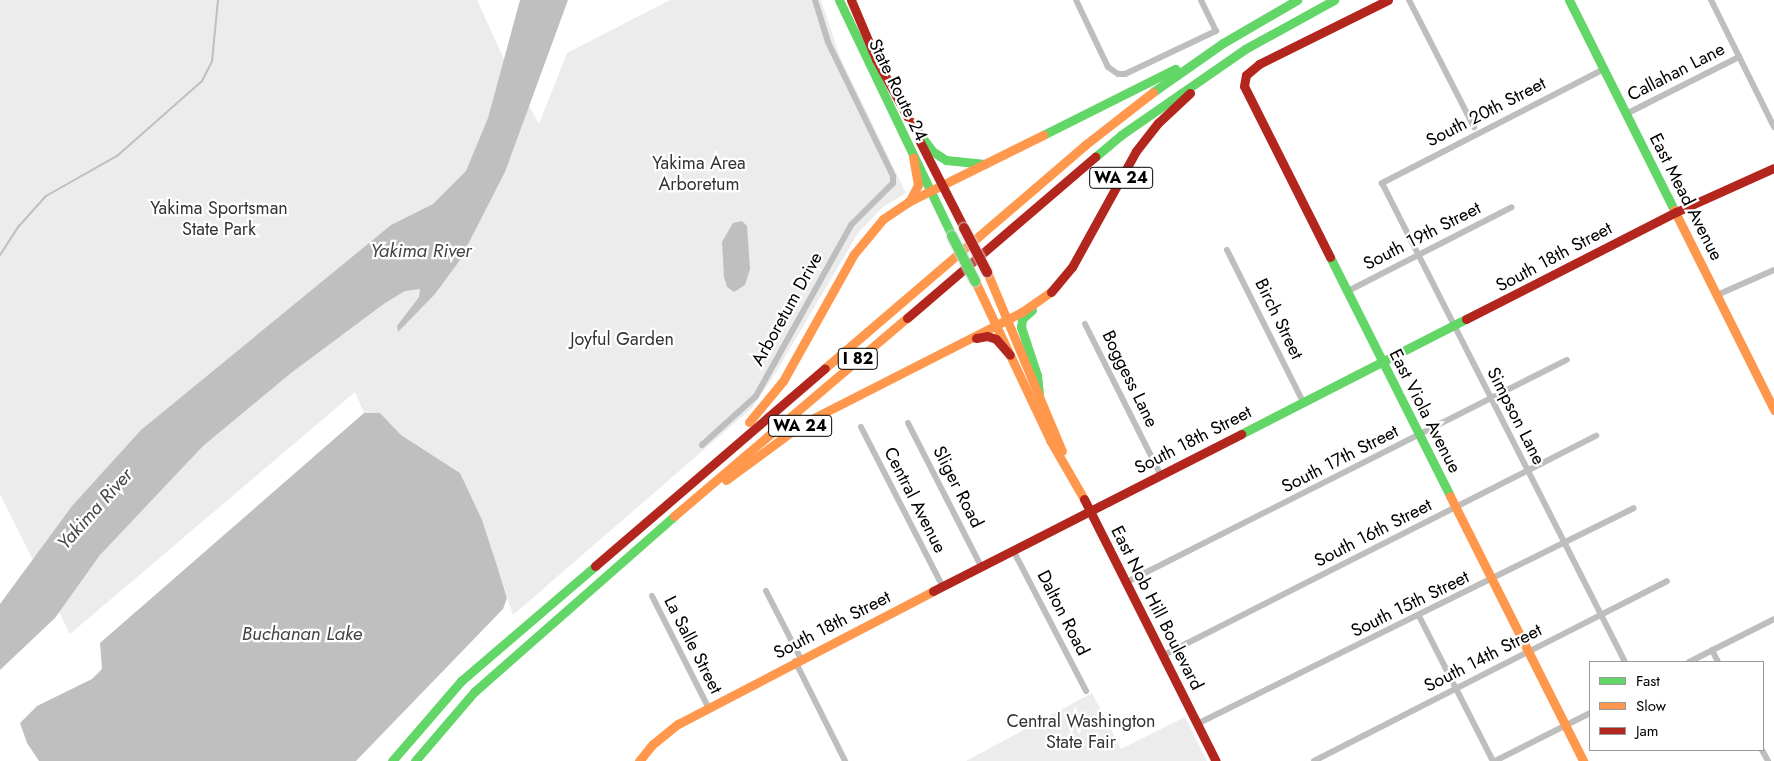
<!DOCTYPE html>
<html>
<head>
<meta charset="utf-8">
<style>
  body { margin:0 }
  #map { position:relative; width:1774px; height:761px; overflow:hidden; background:#fff; font-family:Jost,sans-serif }
  div>[style] { position:absolute }
  .green>* { inset:0; background:#ececec }
  .water>* { inset:0; background:#bfbfbf }
  .stream>* { height:2px; margin:-1px; padding:0 1px; transform-origin:1px; border-radius:1px; background:#bfbfbf }
  .street>* { height:6px; margin:-3px; padding:0 3px; transform-origin:3px; border-radius:3px; background:#bebebe }
  .fast>* { height:9px; margin:-4.5px; padding:0 4.5px; transform-origin:4.5px; border-radius:4.5px; background:#63d668 }
  .slow>* { height:9px; margin:-4.5px; padding:0 4.5px; transform-origin:4.5px; border-radius:4.5px; background:#ff974d }
  .jam>* { height:9px; margin:-4.5px; padding:0 4.5px; transform-origin:4.5px; border-radius:4.5px; background:#b3261e }
  .bridges { filter:drop-shadow(0 0 1px #dbdbdb) drop-shadow(0 0 1px #dbdbdb) }
  .fast-bridge>* { height:10px; margin:-5px; padding:0 5px; transform-origin:5px; border-radius:5px; background:#63d668 }
  .jam-bridge>* { height:10px; margin:-5px; padding:0 5px; transform-origin:5px; border-radius:5px; background:#b3261e }
  span { translate:-50% -50%; white-space:nowrap; text-align:center; line-height:1.15; -webkit-text-stroke:4.5px #fff; paint-order:stroke }
  .shield-label span { padding:1px 4px; background:#fff; border:1px solid; border-radius:4px; -webkit-text-stroke-width:0 }
  .shield-label { font-size:16px; color:#000; font-weight:700 }
  .street-label { font-size:18px; color:#000 }
  .park-label { font-size:18px; color:#333 }
  .water-label { font-size:19px; color:#444; font-style:italic }
  .legend { position:absolute; left:1589px; top:661px; width:175px; height:90px; box-sizing:border-box; background:#fff; border:1px solid #999; margin:0; padding:6px 9px; list-style:none; font-size:15px; color:#000 }
  .legend li { display:flex; align-items:center; gap:10px; height:25px }
  .legend b { width:25px; border:1px solid #999 }
</style>
</head>
<body>
<div id="map">
  <div class="green">
    <i style="clip-path:polygon(0 0,477px 0,503px 57px,539px 124px,567px 53px,670px 0,821px 0,840px 57px,906px 193px,883px 207px,858px 233px,775px 374px,752px 408px,513px 615px,498px 569px,460px 473px,401px 435px,380px 413px,364px 413px,355px 392px,70px 634px,0 494px)"></i>
    <i style="clip-path:polygon(1092px 693px,1121px 749px,1185px 717px,1207px 761px,966px 761px)"></i>
  </div>
  <div class="water">
    <i style="clip-path:polygon(520px 0,568px 0,505px 172px,460px 260px,435px 294px,398px 332px,397px 326px,419px 297px,420px 289px,405px 291px,385px 303px,291px 373px,203px 446px,100px 555px,55px 618px,0 670px,0 604px,72px 506px,141px 430px,391px 225px,433px 204px,466px 171px,488px 118px)"></i>
    <i style="clip-path:polygon(742px 221px,747px 226px,750px 269px,745px 285px,734px 292px,727px 287px,724px 277px,722px 242px,733px 223px)"></i>
    <i style="clip-path:polygon(364px 413px,380px 413px,401px 435px,460px 473px,482px 520px,498px 569px,507px 598px,503px 609px,356px 761px,39px 761px,27px 743px,20px 723px,37px 706px,92px 679px,102px 669px,100px 643px)"></i>
  </div>
  <div class="stream">
    <i style="left:0;top:255px;width:35px;rotate:-57deg"></i>
    <i style="left:19px;top:226px;width:40px;rotate:-48deg"></i>
    <i style="left:46px;top:196px;width:81px;rotate:-29.4deg"></i>
    <i style="left:117px;top:156px;width:113px;rotate:-41.4deg"></i>
    <i style="left:202px;top:81px;width:22px;rotate:-63deg"></i>
    <i style="left:212px;top:61px;width:61px;rotate:-84.4deg"></i>
  </div>
  <div class="street">
    <i style="left:1076px;top:0;width:74px;rotate:64.5deg"></i>
    <i style="left:1108px;top:67px;width:12px;rotate:35deg"></i>
    <i style="left:1118px;top:74px;width:7px"></i>
    <i style="left:1125px;top:74px;width:101px;rotate:-25.3deg"></i>
    <i style="left:1216px;top:31px;width:34px;rotate:-116deg"></i>
    <i style="left:1409px;top:0;width:143px;rotate:62.9deg"></i>
    <i style="left:1711px;top:0;width:142px;rotate:63.6deg"></i>
    <i style="left:1604px;top:69px;width:250px;rotate:152.8deg"></i>
    <i style="left:1382px;top:183px;width:537px;rotate:63.1deg"></i>
    <i style="left:1626px;top:114px;width:127px;rotate:-26.8deg"></i>
    <i style="left:1227px;top:250px;width:170px;rotate:63.4deg"></i>
    <i style="left:1346px;top:292px;width:186px;rotate:-27.1deg"></i>
    <i style="left:1717px;top:295px;width:62px;rotate:-23.7deg"></i>
    <i style="left:1085px;top:324px;width:168px;rotate:63.4deg"></i>
    <i style="left:908px;top:423px;width:161px;rotate:63deg"></i>
    <i style="left:861px;top:427px;width:180px;rotate:62.9deg"></i>
    <i style="left:702px;top:445px;width:73px;rotate:-42.2deg"></i>
    <i style="left:756px;top:396px;width:196px;rotate:-60.9deg"></i>
    <i style="left:851px;top:225px;width:59px;rotate:-45deg"></i>
    <i style="left:893px;top:183px;width:7px;rotate:-90deg"></i>
    <i style="left:893px;top:176px;width:149px;rotate:-115.9deg"></i>
    <i style="left:828px;top:42px;width:44px;rotate:-107.2deg"></i>
    <i style="left:1013px;top:550px;width:159px;rotate:62.6deg"></i>
    <i style="left:1125px;top:583px;width:495px;rotate:-26.8deg"></i>
    <i style="left:766px;top:591px;width:76px;rotate:62.8deg"></i>
    <i style="left:652px;top:596px;width:124px;rotate:63.2deg"></i>
    <i style="left:1419px;top:616px;width:163px;rotate:63deg"></i>
    <i style="left:1712px;top:650px;width:13px;rotate:63deg"></i>
    <i style="left:1162px;top:656px;width:487px;rotate:-26.9deg"></i>
    <i style="left:795px;top:661px;width:112px;rotate:63.4deg"></i>
    <i style="left:1689px;top:662px;width:95px;rotate:-26.8deg"></i>
    <i style="left:1197px;top:724px;width:487px;rotate:-26.3deg"></i>
    <i style="left:1762px;top:750px;width:13px;rotate:61deg"></i>
    <i style="left:1314px;top:761px;width:396px;rotate:-27deg"></i>
    <i style="left:1495px;top:761px;width:106px;rotate:-26.8deg"></i>
  </div>
  <div class="fast">
    <i style="left:839px;top:0;width:262px;rotate:64.4deg"></i>
    <i style="left:1569px;top:0;width:235px;rotate:63.4deg"></i>
    <i style="left:1153px;top:92px;width:85px;rotate:-35deg"></i>
    <i style="left:1223px;top:43px;width:86px;rotate:-30.2deg"></i>
    <i style="left:909px;top:120px;width:39px;rotate:53deg"></i>
    <i style="left:932px;top:151px;width:17px;rotate:33deg"></i>
    <i style="left:946px;top:160px;width:39px;rotate:6deg"></i>
    <i style="left:1043px;top:135px;width:148px;rotate:-26.6deg"></i>
    <i style="left:1095px;top:157px;width:34px;rotate:-40deg"></i>
    <i style="left:1121px;top:135px;width:151px;rotate:-34.7deg"></i>
    <i style="left:1245px;top:49px;width:102px;rotate:-28.8deg"></i>
    <i style="left:1330px;top:257px;width:267px;rotate:63.3deg"></i>
    <i style="left:1032px;top:310px;width:13px;rotate:138deg"></i>
    <i style="left:1022px;top:319px;width:8px;rotate:97deg"></i>
    <i style="left:1021px;top:327px;width:51px;rotate:71.6deg"></i>
    <i style="left:1037px;top:375px;width:19px;rotate:84deg"></i>
    <i style="left:1241px;top:434px;width:253px;rotate:-27.1deg"></i>
    <i style="left:392px;top:761px;width:106px;rotate:-49.2deg"></i>
    <i style="left:461px;top:681px;width:177px;rotate:-40.6deg"></i>
    <i style="left:415px;top:761px;width:91px;rotate:-49.5deg"></i>
    <i style="left:474px;top:692px;width:266px;rotate:-41.3deg"></i>
  </div>
  <div class="slow">
    <i style="left:909px;top:202px;width:19px;rotate:-62deg"></i>
    <i style="left:918px;top:185px;width:28px;rotate:-100deg"></i>
    <i style="left:1674px;top:210px;width:224px;rotate:63.4deg"></i>
    <i style="left:987px;top:272px;width:194px;rotate:67.3deg"></i>
    <i style="left:975px;top:281px;width:176px;rotate:64.7deg"></i>
    <i style="left:1050px;top:440px;width:68px;rotate:60deg"></i>
    <i style="left:825px;top:368px;width:343px;rotate:-40.6deg"></i>
    <i style="left:1085px;top:145px;width:86px;rotate:-37.9deg"></i>
    <i style="left:749px;top:422px;width:53px;rotate:-50.3deg"></i>
    <i style="left:783px;top:381px;width:145px;rotate:-60.8deg"></i>
    <i style="left:854px;top:254px;width:45px;rotate:-50.4deg"></i>
    <i style="left:883px;top:219px;width:30px;rotate:-34deg"></i>
    <i style="left:908px;top:202px;width:151px;rotate:-26.4deg"></i>
    <i style="left:726px;top:480px;width:94px;rotate:-36.4deg"></i>
    <i style="left:802px;top:424px;width:247px;rotate:-27deg"></i>
    <i style="left:1022px;top:312px;width:35px;rotate:-35deg"></i>
    <i style="left:1450px;top:496px;width:297px;rotate:63.3deg"></i>
    <i style="left:674px;top:516px;width:306px;rotate:-40.4deg"></i>
    <i style="left:639px;top:761px;width:22px;rotate:-51deg"></i>
    <i style="left:653px;top:744px;width:32px;rotate:-39deg"></i>
    <i style="left:678px;top:724px;width:288px;rotate:-27.5deg"></i>
  </div>
  <div class="jam">
    <i style="left:851px;top:0;width:64px;rotate:67deg"></i>
    <i style="left:876px;top:59px;width:77px;rotate:61.4deg"></i>
    <i style="left:919px;top:140px;width:99px;rotate:62.9deg"></i>
    <i style="left:1330px;top:257px;width:191px;rotate:-116.7deg"></i>
    <i style="left:1244px;top:86px;width:11px;rotate:-80deg"></i>
    <i style="left:1246px;top:75px;width:17px;rotate:-40deg"></i>
    <i style="left:1259px;top:64px;width:144px;rotate:-26.4deg"></i>
    <i style="left:1051px;top:292px;width:33px;rotate:-50deg"></i>
    <i style="left:1072px;top:267px;width:132px;rotate:-61.1deg"></i>
    <i style="left:1136px;top:151px;width:36px;rotate:-52deg"></i>
    <i style="left:1158px;top:123px;width:44px;rotate:-43.2deg"></i>
    <i style="left:907px;top:318px;width:248px;rotate:-40.6deg"></i>
    <i style="left:1466px;top:319px;width:236px;rotate:-27deg"></i>
    <i style="left:1676px;top:212px;width:107px;rotate:-24.2deg"></i>
    <i style="left:976px;top:338px;width:11px;rotate:-10deg"></i>
    <i style="left:987px;top:336px;width:9px;rotate:18deg"></i>
    <i style="left:996px;top:339px;width:21px;rotate:49deg"></i>
    <i style="left:1084px;top:499px;width:293px;rotate:63.3deg"></i>
    <i style="left:595px;top:566px;width:303px;rotate:-40.7deg"></i>
    <i style="left:933px;top:591px;width:346px;rotate:-27deg"></i>
  </div>
  <div class="bridges">
    <div class="fast-bridge">
      <i style="left:952px;top:236px;width:51px;rotate:62.9deg"></i>
    </div>
    <div class="jam-bridge">
      <i style="left:964px;top:228px;width:50px;rotate:62.4deg"></i>
    </div>
  </div>
  <div class="shield-label">
    <span style="left:1121px;top:178px">WA 24</span>
    <span style="left:858px;top:359px">I 82</span>
    <span style="left:800px;top:426px">WA 24</span>
  </div>
  <div class="street-label">
    <span style="left:1676px;top:72px;rotate:-27deg">Callahan Lane</span>
    <span style="left:898px;top:90px;rotate:64deg">State Route 24</span>
    <span style="left:1486px;top:112px;rotate:-27deg">South 20th Street</span>
    <span style="left:1686px;top:197px;rotate:63deg">East Mead Avenue</span>
    <span style="left:1422px;top:236px;rotate:-27deg">South 19th Street</span>
    <span style="left:1554px;top:257px;rotate:-28deg">South 18th Street</span>
    <span style="left:787px;top:309px;rotate:-61deg">Arboretum Drive</span>
    <span style="left:1279px;top:319px;rotate:64deg">Birch Street</span>
    <span style="left:1130px;top:379px;rotate:64deg">Boggess Lane</span>
    <span style="left:1425px;top:411px;rotate:63deg">East Viola Avenue</span>
    <span style="left:1516px;top:416px;rotate:63deg">Simpson Lane</span>
    <span style="left:1193px;top:440px;rotate:-27deg">South 18th Street</span>
    <span style="left:1340px;top:459px;rotate:-27deg">South 17th Street</span>
    <span style="left:958px;top:487px;rotate:63deg">Sliger Road</span>
    <span style="left:915px;top:500px;rotate:63deg">Central Avenue</span>
    <span style="left:1373px;top:533px;rotate:-27deg">South 16th Street</span>
    <span style="left:1410px;top:604px;rotate:-26deg">South 15th Street</span>
    <span style="left:1157px;top:608px;rotate:63deg">East Nob Hill Boulevard</span>
    <span style="left:1063px;top:613px;rotate:63deg">Dalton Road</span>
    <span style="left:832px;top:625px;rotate:-27deg">South 18th Street</span>
    <span style="left:693px;top:645px;rotate:63deg">La Salle Street</span>
    <span style="left:1483px;top:658px;rotate:-27deg">South 14th Street</span>
  </div>
  <div class="park-label">
    <span style="left:699px;top:174px">Yakima Area<br>Arboretum</span>
    <span style="left:219px;top:219px">Yakima Sportsman<br>State Park</span>
    <span style="left:622px;top:339px">Joyful Garden</span>
    <span style="left:1081px;top:732px">Central Washington<br>State Fair</span>
  </div>
  <div class="water-label">
    <span style="left:421px;top:251px">Yakima River</span>
    <span style="left:95px;top:509px;rotate:-48deg">Yakima River</span>
    <span style="left:302px;top:634px">Buchanan Lake</span>
  </div>
  <ul class="legend">
  <li><b style="height:6px;background:#63d668"></b>Fast</li>
  <li><b style="height:6px;background:#ff974d"></b>Slow</li>
  <li><b style="height:6px;background:#b3261e"></b>Jam</li>
  </ul>
</div>
</body>
</html>
